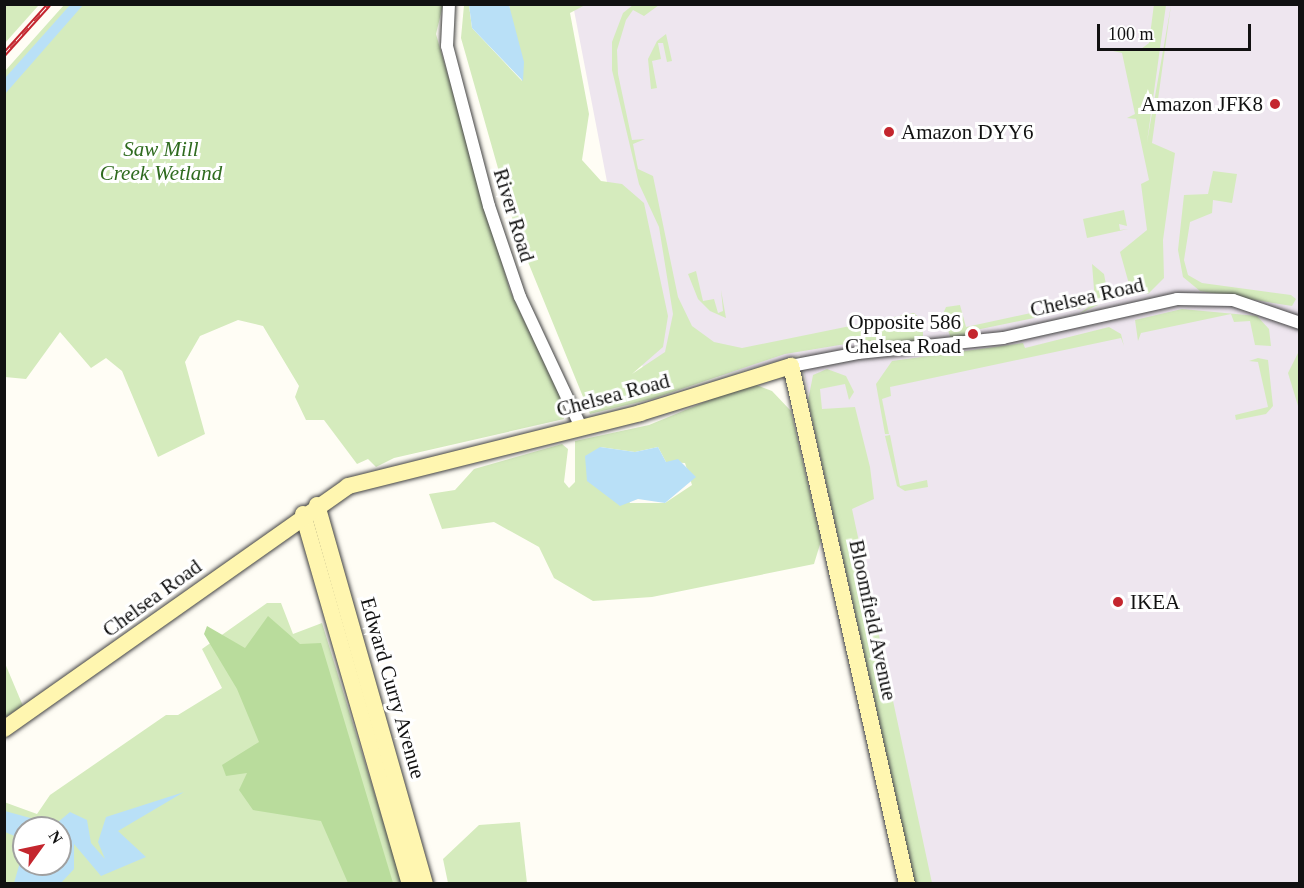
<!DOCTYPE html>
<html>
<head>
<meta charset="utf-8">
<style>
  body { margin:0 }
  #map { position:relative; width:1304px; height:888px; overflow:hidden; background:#fffdf5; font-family:Georgia,serif }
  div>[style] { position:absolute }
  .industrial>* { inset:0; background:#eee6ef }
  .green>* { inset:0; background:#d5ebbd }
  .forest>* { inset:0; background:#b9dc9c }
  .water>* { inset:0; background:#b9e0f7 }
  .roads { filter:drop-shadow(0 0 2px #444) drop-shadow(0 0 2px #444) }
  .street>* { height:12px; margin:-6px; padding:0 6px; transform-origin:6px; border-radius:6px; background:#fff }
  .secondary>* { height:16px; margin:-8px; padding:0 8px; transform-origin:8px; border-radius:8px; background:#fff6b0 }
  .rail>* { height:5px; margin-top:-2.5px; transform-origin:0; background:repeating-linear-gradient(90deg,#fff 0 9px,#c4262e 0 18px); box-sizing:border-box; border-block:2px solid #c4262e }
  .dots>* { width:16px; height:16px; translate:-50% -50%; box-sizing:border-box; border:3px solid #fff; border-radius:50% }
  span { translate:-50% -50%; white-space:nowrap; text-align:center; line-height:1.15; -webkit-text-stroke:6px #fff; paint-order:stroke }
  .poi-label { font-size:21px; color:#111 }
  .right { translate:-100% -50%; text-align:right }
  .left { translate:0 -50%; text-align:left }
  .park-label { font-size:21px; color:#2f6b1f; font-style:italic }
  .street-label { font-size:21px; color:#111 }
  .frame { position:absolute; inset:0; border:6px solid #111; pointer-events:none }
  .north { position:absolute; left:12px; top:816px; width:60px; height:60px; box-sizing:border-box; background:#fff; border:2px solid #a0a0a0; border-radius:50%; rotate:57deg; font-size:16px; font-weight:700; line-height:24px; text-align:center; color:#111 }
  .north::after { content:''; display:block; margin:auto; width:21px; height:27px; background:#c4262e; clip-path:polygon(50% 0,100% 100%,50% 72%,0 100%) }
  .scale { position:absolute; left:1097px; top:24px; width:154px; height:27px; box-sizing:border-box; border:3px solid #111; border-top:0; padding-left:8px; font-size:18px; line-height:21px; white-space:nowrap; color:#111; -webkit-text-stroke:4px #fff; paint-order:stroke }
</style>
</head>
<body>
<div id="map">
  <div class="industrial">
    <i style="clip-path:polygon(573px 5px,1299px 5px,1299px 883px,920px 883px,800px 355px,648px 395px)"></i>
  </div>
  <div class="green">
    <i style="clip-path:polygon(1154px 4px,1166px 5px,1147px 142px,1171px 5px,1152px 143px,1175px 153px,1163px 240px,1164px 278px,1148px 294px,1129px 284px,1120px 252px,1147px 230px,1141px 184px,1149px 180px,1136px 119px,1127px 118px,1135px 114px,1122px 53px,1113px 51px,1141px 49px,1149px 43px)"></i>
    <i style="clip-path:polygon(5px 5px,38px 6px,5px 43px)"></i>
    <i style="clip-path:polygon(64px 5px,443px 5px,436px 34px,510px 291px,561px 398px,564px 419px,394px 458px,376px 467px,368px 459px,357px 464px,324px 420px,306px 420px,295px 397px,299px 386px,263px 326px,238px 320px,200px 336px,185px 362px,205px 434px,158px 457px,122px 371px,106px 358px,91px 368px,60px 332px,26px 379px,5px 377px,5px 71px)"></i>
    <i style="clip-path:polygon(464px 5px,469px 5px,472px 28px,522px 81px,509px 5px,585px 5px,570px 13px,589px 114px,582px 160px,601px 181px,622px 184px,644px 203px,668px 316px,663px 347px,632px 374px,665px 352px,673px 314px,659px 227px,639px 184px,612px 70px,612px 42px,623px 13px,633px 5px,659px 5px,644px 16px,633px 10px,626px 20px,617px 50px,618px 74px,632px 140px,645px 139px,633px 144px,638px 169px,653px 176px,678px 297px,692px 326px,714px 342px,742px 348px,914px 313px,923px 321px,923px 336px,916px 341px,864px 341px,785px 354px,652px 399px,590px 414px,517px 235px,461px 38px)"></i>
    <i style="clip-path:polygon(666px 34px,672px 61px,667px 62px,663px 43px,658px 43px,661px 59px,652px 61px,657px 88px,651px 89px,648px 59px,657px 41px)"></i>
    <i style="clip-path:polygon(1213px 171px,1237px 174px,1232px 203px,1213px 200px,1212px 213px,1190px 222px,1184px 260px,1188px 275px,1202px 283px,1291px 295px,1296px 299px,1292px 306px,1200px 291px,1183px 277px,1178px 250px,1184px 195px,1208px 194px)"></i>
    <i style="clip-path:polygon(1124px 210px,1127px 226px,1119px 224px,1120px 230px,1128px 229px,1087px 238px,1083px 219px)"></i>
    <i style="clip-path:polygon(1092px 264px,1104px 274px,1107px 290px,1098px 305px,1079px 314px,1095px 302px)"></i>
    <i style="clip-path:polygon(696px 271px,703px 301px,714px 299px,718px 313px,723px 311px,721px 290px,726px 318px,710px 311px,698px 299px,688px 274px)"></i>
    <i style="clip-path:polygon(1086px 301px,1082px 308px,971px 331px,972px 337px,951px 338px,942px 316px,946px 307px,960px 305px,966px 327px)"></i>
    <i style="clip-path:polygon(1182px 309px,1257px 316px,1269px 329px,1271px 346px,1255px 345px,1250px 321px,1234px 322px,1231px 314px,1141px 333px,1138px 341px,1135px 320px)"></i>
    <i style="clip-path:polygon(1109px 327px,1121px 334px,1124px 346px,1121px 338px,890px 387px,891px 396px,882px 399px,889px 434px,885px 434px,876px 384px,892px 361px,1023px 343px,1025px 348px)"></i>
    <i style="clip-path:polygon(1299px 351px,1299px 409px,1288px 373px)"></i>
    <i style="clip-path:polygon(1258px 358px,1268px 360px,1273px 406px,1266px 414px,1236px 420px,1235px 415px,1268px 407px,1258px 362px,1249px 361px)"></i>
    <i style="clip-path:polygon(827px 369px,846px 376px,854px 392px,849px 400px,845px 384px,820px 389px,822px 409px,855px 407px,870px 467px,874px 499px,852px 509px,932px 883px,915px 883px,808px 401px,813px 375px)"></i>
    <i style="clip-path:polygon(evenodd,751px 383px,772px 391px,791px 411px,821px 541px,814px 564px,652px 597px,593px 601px,554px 578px,539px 547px,494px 522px,442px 529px,429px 494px,455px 490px,474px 469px,562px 444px,568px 449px,564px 482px,569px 488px,575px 482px,575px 441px,649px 425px,751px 383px,600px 447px,635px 452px,658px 447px,666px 462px,685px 463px,692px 485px,665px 503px,630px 503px,600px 447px)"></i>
    <i style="clip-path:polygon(890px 435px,900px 486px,927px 480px,928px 487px,905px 491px,897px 486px,885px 436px)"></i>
    <i style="clip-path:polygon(evenodd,267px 603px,281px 603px,293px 634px,322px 623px,402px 883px,5px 883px,4px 802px,37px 814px,50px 795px,166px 715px,178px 715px,222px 688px,202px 649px,267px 603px,24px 828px,60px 828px,60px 864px,24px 864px,24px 828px)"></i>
    <i style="clip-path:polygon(4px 661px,23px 706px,5px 717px,4px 717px)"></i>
    <i style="clip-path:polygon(520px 822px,527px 883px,448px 883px,443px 859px,479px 825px)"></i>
  </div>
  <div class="forest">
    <i style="clip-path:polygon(268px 616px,300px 644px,321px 643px,393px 883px,348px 883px,321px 821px,253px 810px,239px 790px,247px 773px,226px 776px,222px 765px,259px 742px,237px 689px,204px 634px,207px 626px,245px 648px)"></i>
  </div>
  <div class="water">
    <i style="clip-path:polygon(70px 5px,83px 5px,5px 94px,5px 78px)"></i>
    <i style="clip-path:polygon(469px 5px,509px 5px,524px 62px,523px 81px,472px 28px)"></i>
    <i style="clip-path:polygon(600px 447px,635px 452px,658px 447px,666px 462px,678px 459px,696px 477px,665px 503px,638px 499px,620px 506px,587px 481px,585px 456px)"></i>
    <i style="clip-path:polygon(184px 792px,118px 831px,146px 857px,101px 876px,74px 844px,74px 869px,61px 883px,14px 883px,24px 848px,24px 864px,60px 864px,60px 828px,51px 828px,70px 812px,87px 820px,91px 843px,105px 859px,98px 842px,106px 817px)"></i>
    <i style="clip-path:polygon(5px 811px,34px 819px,47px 828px,24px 828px,24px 840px,5px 832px)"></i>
  </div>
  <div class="roads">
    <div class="street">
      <i style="left:449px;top:4px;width:42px;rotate:92.7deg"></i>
      <i style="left:447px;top:46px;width:165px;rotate:75.3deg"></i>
      <i style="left:489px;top:206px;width:96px;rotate:71.2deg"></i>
      <i style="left:520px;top:297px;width:144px;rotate:64.9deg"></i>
      <i style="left:791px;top:366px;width:68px;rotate:-11deg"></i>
      <i style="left:858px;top:353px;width:146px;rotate:-5.9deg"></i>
      <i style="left:1003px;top:338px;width:178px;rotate:-12.6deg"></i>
      <i style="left:1177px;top:299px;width:56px;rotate:1deg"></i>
      <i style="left:1233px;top:300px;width:71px;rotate:18.9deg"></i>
    </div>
    <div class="secondary">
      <i style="left:317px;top:505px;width:394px;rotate:74.1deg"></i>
      <i style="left:303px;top:514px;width:385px;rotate:73.9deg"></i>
      <i style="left:4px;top:729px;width:421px;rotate:-35.2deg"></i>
      <i style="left:348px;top:486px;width:301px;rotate:-14deg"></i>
      <i style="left:640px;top:413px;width:158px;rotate:-17.3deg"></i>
      <i style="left:791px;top:366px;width:531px;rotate:77.38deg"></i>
    </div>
  </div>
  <div class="rail">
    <i style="left:4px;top:54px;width:67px;rotate:-48deg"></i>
  </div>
  <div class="dots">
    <i style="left:1275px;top:104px;background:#c4262e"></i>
    <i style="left:889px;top:132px;background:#c4262e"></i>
    <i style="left:973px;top:334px;background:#c4262e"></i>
    <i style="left:1118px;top:602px;background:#c4262e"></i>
  </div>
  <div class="poi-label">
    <span class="right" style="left:1263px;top:104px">Amazon JFK8</span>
    <span class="left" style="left:901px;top:132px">Amazon DYY6</span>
    <span class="right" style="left:961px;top:334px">Opposite 586<br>Chelsea Road</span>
    <span class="left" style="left:1130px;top:602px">IKEA</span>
  </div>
  <div class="park-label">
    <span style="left:161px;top:161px">Saw Mill<br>Creek Wetland</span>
  </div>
  <div class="street-label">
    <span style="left:514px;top:215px;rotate:73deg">River Road</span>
    <span style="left:1087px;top:297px;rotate:-13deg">Chelsea Road</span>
    <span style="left:613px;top:395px;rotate:-15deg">Chelsea Road</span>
    <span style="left:152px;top:598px;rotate:-36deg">Chelsea Road</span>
    <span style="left:873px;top:620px;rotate:78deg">Bloomfield Avenue</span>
    <span style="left:393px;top:688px;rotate:74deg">Edward Curry Avenue</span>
  </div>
  <div class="frame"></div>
  <div class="north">N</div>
  <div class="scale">100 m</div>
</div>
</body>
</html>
